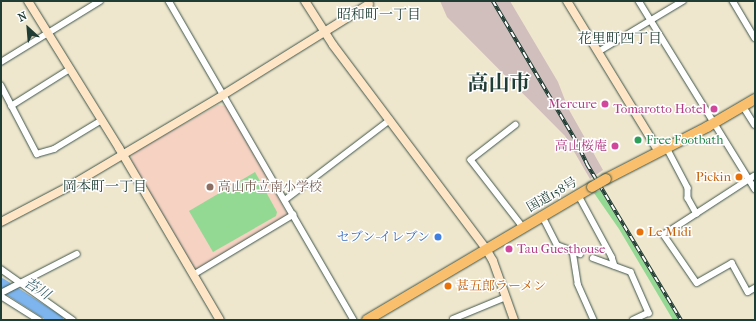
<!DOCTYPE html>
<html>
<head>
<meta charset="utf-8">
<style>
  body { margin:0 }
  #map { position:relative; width:756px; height:321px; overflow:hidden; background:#efe7cd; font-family:"IM FELL French Canon","Noto Serif JP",serif }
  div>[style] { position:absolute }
  .built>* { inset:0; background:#f5d2c2 }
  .industrial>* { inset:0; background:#d1bfbd }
  .green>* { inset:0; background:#93d993 }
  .river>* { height:12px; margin:-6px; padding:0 6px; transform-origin:6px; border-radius:6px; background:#7fb5ee }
  .roads { filter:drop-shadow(0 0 1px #3e564b) drop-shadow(0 0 1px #3e564b) }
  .street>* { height:5.5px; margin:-2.75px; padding:0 2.75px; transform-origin:2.75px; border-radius:2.75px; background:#fff }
  .secondary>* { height:8px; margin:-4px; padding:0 4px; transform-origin:4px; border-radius:4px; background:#fde5c5 }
  .highway>* { height:10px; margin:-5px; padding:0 5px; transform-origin:5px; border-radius:5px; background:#f9bf6d }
  .rail>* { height:3.5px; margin-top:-1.75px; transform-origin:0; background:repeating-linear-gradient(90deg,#fff 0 6px,#1f3d34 0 12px); box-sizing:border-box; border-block:1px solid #1f3d34 }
  .bridges { filter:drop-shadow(0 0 1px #3e564b) drop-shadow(0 0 1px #3e564b) }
  .highway-bridge>* { height:10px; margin:-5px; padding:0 5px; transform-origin:5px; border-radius:5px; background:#f9bf6d }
  .dots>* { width:11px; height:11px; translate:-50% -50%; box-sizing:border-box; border:2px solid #fff; border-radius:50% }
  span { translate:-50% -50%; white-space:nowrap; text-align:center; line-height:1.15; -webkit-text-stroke:3px #fff; paint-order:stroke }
  .hotel-label { font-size:13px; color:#b23c85 }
  .right { translate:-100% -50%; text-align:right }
  .left { translate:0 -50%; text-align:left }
  .leisure-label { font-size:13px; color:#27864d }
  .food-label { font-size:13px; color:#c56008 }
  .education-label { font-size:13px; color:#785e54 }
  .street-label { font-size:13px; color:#1f3d34 }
  .shop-label { font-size:13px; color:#366cbe }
  .neighbourhood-label { font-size:14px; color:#1f3d34 }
  .water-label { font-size:14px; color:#3c616c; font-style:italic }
  .town-label { font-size:21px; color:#1f3d34; font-weight:700 }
  .frame { position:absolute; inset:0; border:2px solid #1f3d34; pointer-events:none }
  .north { position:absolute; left:8px; top:8px; width:40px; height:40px; -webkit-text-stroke:3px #fff; paint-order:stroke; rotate:334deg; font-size:11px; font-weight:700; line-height:16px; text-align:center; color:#1f3d34 }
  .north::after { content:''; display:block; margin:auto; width:14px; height:18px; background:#1f3d34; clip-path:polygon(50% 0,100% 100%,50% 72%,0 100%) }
</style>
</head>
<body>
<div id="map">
  <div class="built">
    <i style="clip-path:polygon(218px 105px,226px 106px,288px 215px,197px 270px,195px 269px,131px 160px,132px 153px)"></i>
  </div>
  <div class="industrial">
    <i style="clip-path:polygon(440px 1px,510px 1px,558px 82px,568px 108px,603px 170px,590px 179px,565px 136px,447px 17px)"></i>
  </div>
  <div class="green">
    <i style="clip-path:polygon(255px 172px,277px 212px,276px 216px,213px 252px,189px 211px)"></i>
    <i style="clip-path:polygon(600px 190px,663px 294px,678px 319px,673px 320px,619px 229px,594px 193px)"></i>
  </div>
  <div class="river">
    <i style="left:1px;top:284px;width:67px;rotate:32.7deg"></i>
  </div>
  <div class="roads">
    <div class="street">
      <i style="left:169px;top:1px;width:369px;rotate:59.9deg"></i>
      <i style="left:639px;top:1px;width:221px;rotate:58.3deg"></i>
      <i style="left:733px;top:1px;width:43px;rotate:59.3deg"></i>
      <i style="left:598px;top:52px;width:99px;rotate:-31deg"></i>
      <i style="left:1px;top:62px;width:116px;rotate:-31.6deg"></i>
      <i style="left:1px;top:85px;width:78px;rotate:62.4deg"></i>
      <i style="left:37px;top:154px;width:18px;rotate:-16deg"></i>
      <i style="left:54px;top:149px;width:56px;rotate:-31.1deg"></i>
      <i style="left:11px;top:106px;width:70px;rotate:-32.1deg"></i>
      <i style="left:743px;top:106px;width:22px;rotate:58deg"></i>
      <i style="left:516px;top:125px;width:57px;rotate:142.1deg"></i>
      <i style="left:471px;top:160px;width:85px;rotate:52.2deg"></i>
      <i style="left:667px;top:148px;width:45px;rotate:62.3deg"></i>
      <i style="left:688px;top:188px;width:10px;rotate:90deg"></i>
      <i style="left:688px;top:198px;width:18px;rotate:61deg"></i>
      <i style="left:755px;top:176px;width:108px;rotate:147deg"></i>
      <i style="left:664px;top:235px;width:58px;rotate:55.5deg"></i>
      <i style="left:697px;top:283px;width:40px;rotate:-29.7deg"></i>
      <i style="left:732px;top:263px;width:33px;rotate:61deg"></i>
      <i style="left:748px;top:292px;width:8px;rotate:-30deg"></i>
      <i style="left:578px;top:194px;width:72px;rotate:61.6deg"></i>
      <i style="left:612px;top:257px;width:9px;rotate:72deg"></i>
      <i style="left:285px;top:200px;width:132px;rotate:-37.3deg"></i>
      <i style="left:542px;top:215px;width:34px;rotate:63deg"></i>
      <i style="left:557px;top:245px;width:25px;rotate:21deg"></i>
      <i style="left:573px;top:251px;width:33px;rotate:81deg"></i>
      <i style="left:578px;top:284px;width:39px;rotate:66deg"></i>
      <i style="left:593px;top:258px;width:40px;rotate:20.2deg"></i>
      <i style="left:631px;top:272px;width:45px;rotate:66.3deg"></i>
      <i style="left:649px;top:313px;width:17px;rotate:155deg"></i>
      <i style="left:1px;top:269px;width:88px;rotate:35.3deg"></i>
      <i style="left:193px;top:275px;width:117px;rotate:-31deg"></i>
      <i style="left:1px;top:293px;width:85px;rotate:-27.2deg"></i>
      <i style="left:1px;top:296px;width:45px;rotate:32.3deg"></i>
      <i style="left:453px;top:319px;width:57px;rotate:-22.5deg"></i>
    </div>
    <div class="secondary">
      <i style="left:28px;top:1px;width:173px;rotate:58.2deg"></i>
      <i style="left:119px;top:148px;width:199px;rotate:59.6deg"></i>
      <i style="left:305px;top:1px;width:52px;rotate:57.5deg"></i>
      <i style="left:333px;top:45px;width:255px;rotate:53.1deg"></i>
      <i style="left:486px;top:249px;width:14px;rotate:60deg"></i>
      <i style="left:493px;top:261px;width:63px;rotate:70.4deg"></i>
      <i style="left:567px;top:1px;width:177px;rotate:58.6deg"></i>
      <i style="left:1px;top:222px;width:78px;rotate:-27.6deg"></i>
      <i style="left:70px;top:186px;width:178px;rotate:-30.7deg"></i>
      <i style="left:223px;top:95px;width:172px;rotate:-31.9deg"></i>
    </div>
    <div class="highway">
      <i style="left:606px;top:179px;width:114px;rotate:-27.2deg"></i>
      <i style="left:707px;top:127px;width:56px;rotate:-30.3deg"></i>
      <i style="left:367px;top:320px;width:261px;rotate:-30.6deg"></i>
    </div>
  </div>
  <div class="rail">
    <i style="left:493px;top:1px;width:161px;rotate:59.3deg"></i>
    <i style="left:575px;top:139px;width:28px;rotate:64deg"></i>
    <i style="left:587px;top:164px;width:182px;rotate:58.9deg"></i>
  </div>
  <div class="bridges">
    <div class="highway-bridge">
      <i style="left:592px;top:187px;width:16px;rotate:-30deg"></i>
    </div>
  </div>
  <div class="dots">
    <i style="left:605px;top:104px;background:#d1479c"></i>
    <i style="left:714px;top:109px;background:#d1479c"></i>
    <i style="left:638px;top:140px;background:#2e9e5b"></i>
    <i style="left:615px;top:146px;background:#d1479c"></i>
    <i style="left:739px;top:177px;background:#e8710a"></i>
    <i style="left:210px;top:187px;background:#8d6e63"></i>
    <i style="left:640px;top:232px;background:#e8710a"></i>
    <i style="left:438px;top:237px;background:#3f7fe0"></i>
    <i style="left:509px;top:249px;background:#d1479c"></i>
    <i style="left:448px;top:286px;background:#e8710a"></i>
  </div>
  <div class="hotel-label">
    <span class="right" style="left:597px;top:104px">Mercure</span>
    <span class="right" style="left:706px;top:109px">Tomarotto Hotel</span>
    <span class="right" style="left:607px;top:146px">高山桜庵</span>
    <span class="left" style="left:517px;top:249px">Tau Guesthouse</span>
  </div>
  <div class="leisure-label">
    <span class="left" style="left:646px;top:140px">Free Footbath</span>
  </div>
  <div class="food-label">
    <span class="right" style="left:731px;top:177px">Pickin</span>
    <span class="left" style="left:648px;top:232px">Le Midi</span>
    <span class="left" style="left:456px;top:286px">甚五郎ラーメン</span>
  </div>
  <div class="education-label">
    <span class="left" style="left:218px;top:187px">高山市立南小学校</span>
  </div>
  <div class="street-label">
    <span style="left:552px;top:195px;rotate:-30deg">国道158号</span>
  </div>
  <div class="shop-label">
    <span class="right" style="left:430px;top:237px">セブン-イレブン</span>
  </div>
  <div class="neighbourhood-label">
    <span style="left:379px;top:15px">昭和町一丁目</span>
    <span style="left:620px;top:39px">花里町四丁目</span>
    <span style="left:105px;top:187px">岡本町一丁目</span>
  </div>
  <div class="water-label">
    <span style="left:37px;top:289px;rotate:33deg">苔川</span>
  </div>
  <div class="town-label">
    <span style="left:499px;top:83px">高山市</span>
  </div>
  <div class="frame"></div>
  <div class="north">N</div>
</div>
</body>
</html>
